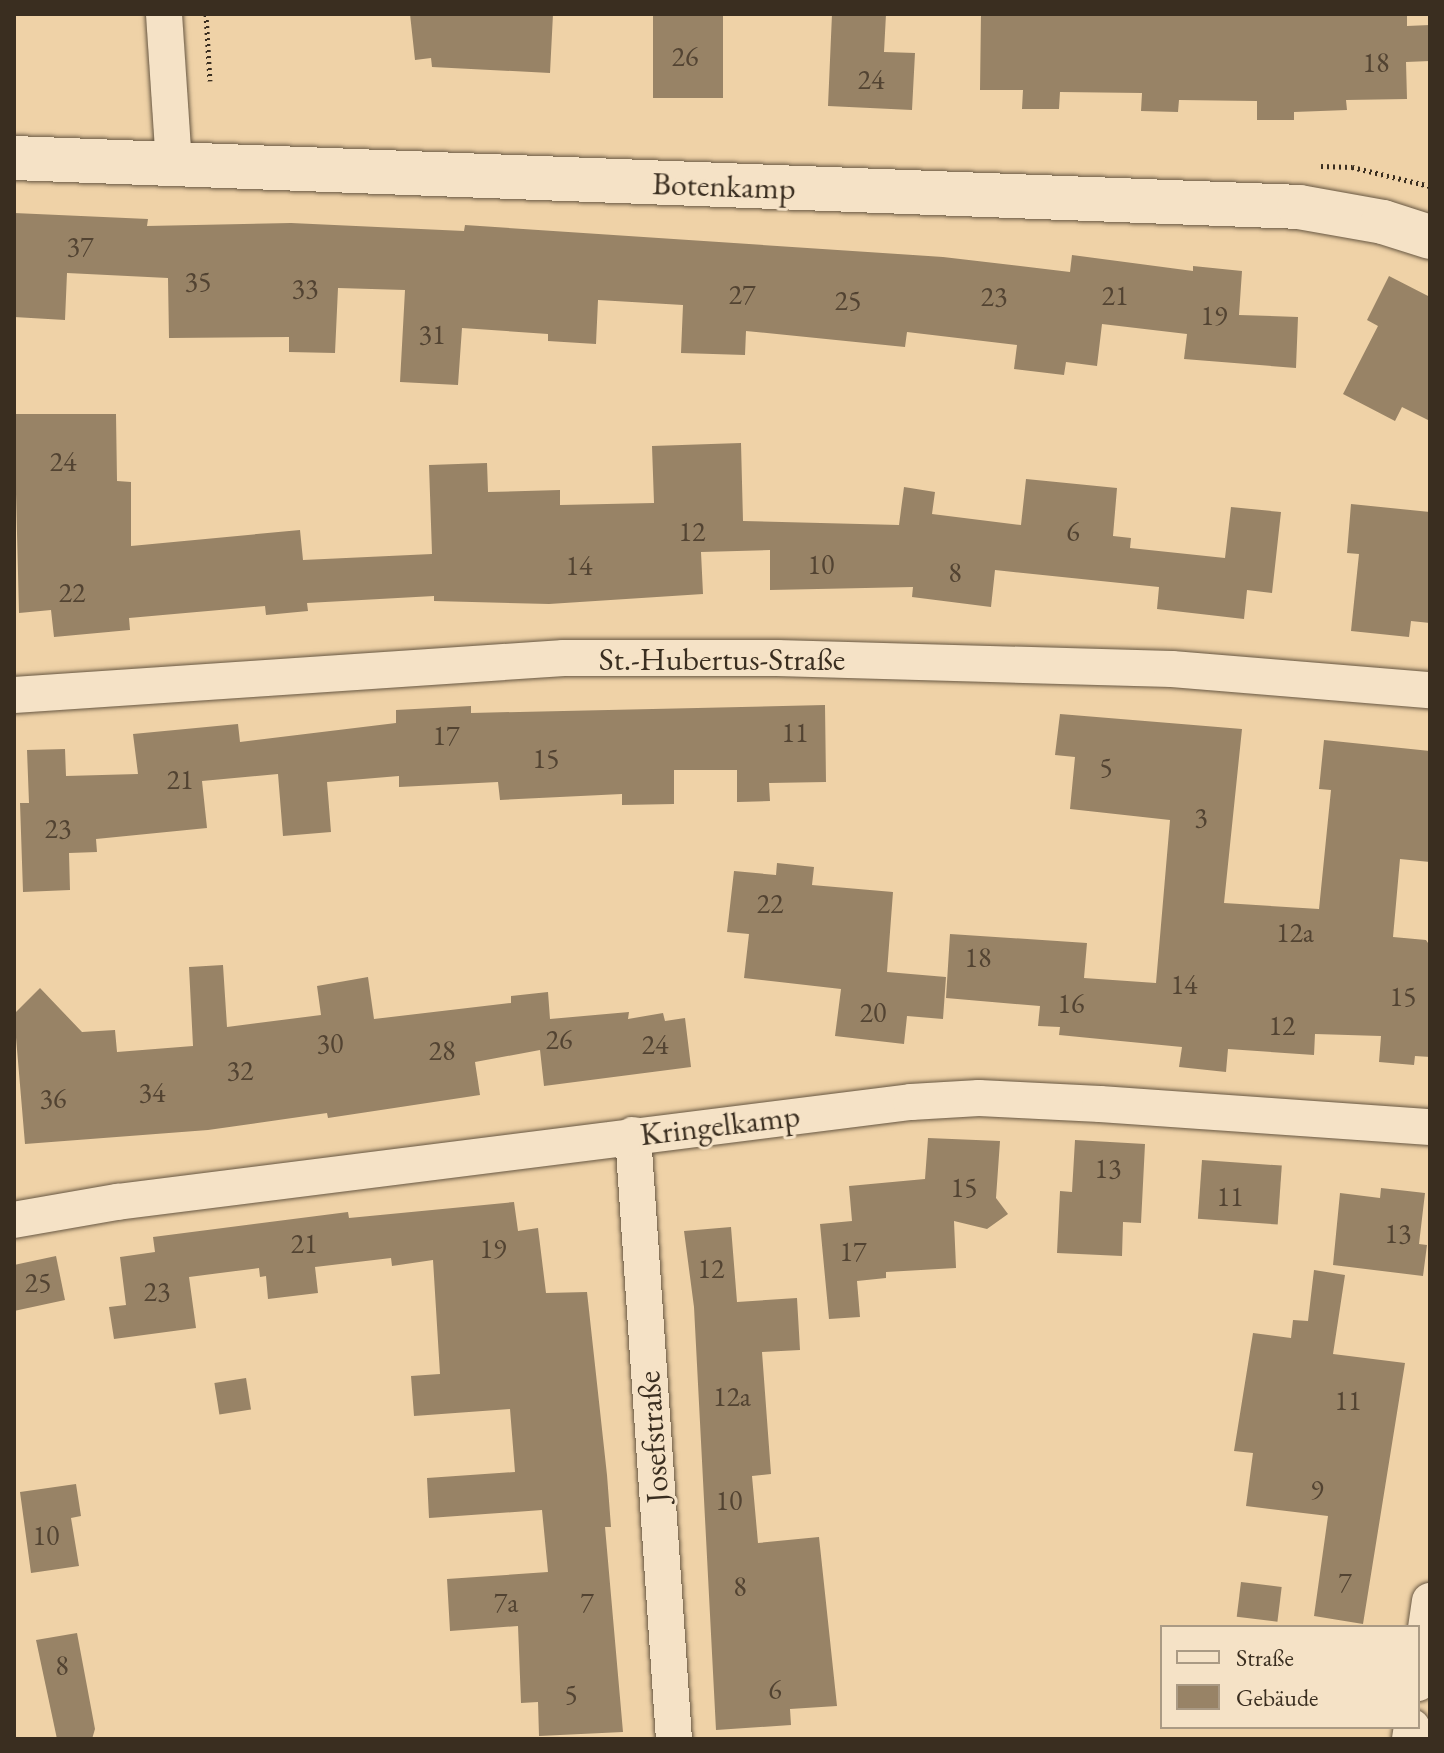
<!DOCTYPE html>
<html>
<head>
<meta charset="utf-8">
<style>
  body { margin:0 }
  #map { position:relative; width:1444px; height:1753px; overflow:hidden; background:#efd2a7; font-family:"EB Garamond",serif }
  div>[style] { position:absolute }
  .building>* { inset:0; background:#988366; transform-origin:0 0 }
  .path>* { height:5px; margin-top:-2.5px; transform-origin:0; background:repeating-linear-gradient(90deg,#3a2e20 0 2px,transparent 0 6px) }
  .roads { filter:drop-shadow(0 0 2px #675742) drop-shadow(0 0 2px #675742) }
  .street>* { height:36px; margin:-18px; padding:0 18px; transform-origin:18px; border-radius:18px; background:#f5e2c6 }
  .secondary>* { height:44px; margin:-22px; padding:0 22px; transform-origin:22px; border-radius:22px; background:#f5e2c6 }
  span { translate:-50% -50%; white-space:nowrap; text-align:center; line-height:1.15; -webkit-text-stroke:6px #f5e2c6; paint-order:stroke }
  .number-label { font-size:28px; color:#524332 }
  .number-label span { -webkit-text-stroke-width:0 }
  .street-label { font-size:32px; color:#3a2e20 }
  .frame { position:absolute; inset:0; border:16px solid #3a2e20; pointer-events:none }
  .legend { position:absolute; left:1160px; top:1625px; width:260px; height:104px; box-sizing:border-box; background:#f5e2c6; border:2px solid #aa9a84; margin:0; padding:10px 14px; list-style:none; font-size:24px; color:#3a2e20 }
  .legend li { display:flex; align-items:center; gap:16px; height:40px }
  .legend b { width:40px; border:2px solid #aa9a84 }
</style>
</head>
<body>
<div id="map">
  <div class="building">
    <i style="clip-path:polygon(410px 14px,553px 14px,550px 73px,432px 67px,431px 58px,415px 60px)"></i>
    <i style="left:653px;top:14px;width:70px;height:84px"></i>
    <i style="clip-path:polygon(832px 14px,886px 14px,884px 52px,915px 53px,912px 110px,828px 106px)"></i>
    <i style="clip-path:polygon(981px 14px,1407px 14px,1407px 26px,1430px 25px,1430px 61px,1406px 62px,1407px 99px,1346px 100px,1347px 110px,1294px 112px,1294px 120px,1257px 120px,1257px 101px,1179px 100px,1178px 112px,1141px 111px,1142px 93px,1060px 92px,1059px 109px,1022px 109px,1023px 90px,980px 90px)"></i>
    <i style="clip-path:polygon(14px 213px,148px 219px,147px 226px,291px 223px,464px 231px,465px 225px,943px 257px,1070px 272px,1072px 255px,1193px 271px,1193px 266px,1242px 271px,1239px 315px,1298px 317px,1296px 368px,1184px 359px,1187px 334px,1102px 324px,1097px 366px,1066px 362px,1064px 375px,1014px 369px,1017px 345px,907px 332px,905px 347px,746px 331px,745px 355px,681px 353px,683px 305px,598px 300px,596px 344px,548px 341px,548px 334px,462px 328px,458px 385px,400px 382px,405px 290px,338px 288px,335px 353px,289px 352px,289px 337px,169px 338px,168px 278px,67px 273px,65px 320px,14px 317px)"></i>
    <i style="clip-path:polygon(1389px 276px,1430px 297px,1430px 421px,1402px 407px,1395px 421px,1343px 394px,1378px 326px,1367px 320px)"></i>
    <i style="clip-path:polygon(14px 414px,116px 414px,117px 481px,131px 482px,131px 546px,300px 530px,303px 560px,432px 554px,429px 465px,487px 463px,488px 492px,560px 490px,560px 505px,654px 503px,652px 446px,741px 443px,743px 521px,899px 525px,904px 487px,935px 492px,932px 514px,1021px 525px,1026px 479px,1117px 488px,1113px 536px,1131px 538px,1130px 548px,1225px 558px,1231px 507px,1281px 512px,1272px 593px,1247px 590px,1244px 619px,1157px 609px,1159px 587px,995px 570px,991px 607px,912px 597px,913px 587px,770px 590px,770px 550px,701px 552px,703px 594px,549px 604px,434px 601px,434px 596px,307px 603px,308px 611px,266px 615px,265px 606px,129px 618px,130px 630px,54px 637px,51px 610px,19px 613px)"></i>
    <i style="clip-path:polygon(1351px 504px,1430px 512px,1430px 623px,1411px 621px,1409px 637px,1351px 631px,1359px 554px,1347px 553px)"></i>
    <i style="clip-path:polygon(825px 705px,826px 782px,769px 783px,770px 801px,737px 802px,737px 770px,674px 770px,674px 804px,622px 805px,622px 794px,500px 800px,498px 782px,399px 787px,399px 776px,327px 782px,331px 832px,283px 836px,278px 774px,202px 781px,207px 828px,96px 839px,97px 852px,69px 853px,70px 890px,23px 892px,20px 803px,29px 803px,27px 750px,65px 749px,66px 776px,138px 774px,133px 734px,238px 724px,240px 742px,396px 723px,396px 710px,471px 706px,471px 713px)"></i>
    <i style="clip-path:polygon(1060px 714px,1242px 729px,1224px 903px,1319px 909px,1331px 790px,1319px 789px,1324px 740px,1430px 751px,1430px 862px,1400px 859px,1393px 937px,1426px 940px,1430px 946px,1430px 1057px,1415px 1056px,1414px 1065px,1379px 1062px,1381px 1036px,1315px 1034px,1314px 1055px,1228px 1049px,1226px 1072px,1179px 1067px,1182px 1047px,1059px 1035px,1060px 1027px,1038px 1026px,1040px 1006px,946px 998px,950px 934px,1087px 943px,1084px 978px,1156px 983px,1170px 820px,1070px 809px,1075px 757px,1055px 755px)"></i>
    <i style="clip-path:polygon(777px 863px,814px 867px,812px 885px,893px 892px,887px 972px,946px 977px,943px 1019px,907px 1016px,904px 1044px,835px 1036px,841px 989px,744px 978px,749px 934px,727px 932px,734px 871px,776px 875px)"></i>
    <i style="clip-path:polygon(223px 965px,227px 1027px,321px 1015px,317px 986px,368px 977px,374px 1019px,511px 1003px,511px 996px,548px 992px,550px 1019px,629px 1012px,628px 1019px,663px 1013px,665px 1021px,685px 1018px,691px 1067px,544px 1086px,540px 1050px,475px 1062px,480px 1095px,328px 1118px,327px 1113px,208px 1130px,25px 1144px,14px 1014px,40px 988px,82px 1032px,115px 1030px,117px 1052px,193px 1046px,189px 967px)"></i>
    <i style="clip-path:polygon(928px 1138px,1000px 1141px,996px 1198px,1008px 1214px,987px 1229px,954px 1221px,956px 1268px,886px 1272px,886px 1278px,857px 1281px,860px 1317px,829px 1319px,820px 1224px,852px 1221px,849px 1186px,925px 1179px)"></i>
    <i style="clip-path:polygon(1075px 1140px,1145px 1144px,1141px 1223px,1123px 1222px,1122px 1256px,1057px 1253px,1060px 1191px,1072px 1192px)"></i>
    <i style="left:1202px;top:1160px;width:80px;height:59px;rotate:4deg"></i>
    <i style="clip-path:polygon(1381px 1188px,1425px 1193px,1419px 1244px,1427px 1245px,1423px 1276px,1333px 1265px,1340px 1193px,1380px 1198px)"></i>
    <i style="clip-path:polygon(514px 1202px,518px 1231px,538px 1228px,546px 1293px,587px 1292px,607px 1475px,611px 1527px,605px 1527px,623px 1732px,539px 1736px,538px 1702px,521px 1703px,518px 1626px,450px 1631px,447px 1579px,548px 1572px,542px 1510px,429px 1518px,427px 1478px,515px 1472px,510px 1409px,414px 1416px,411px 1376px,440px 1374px,433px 1260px,392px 1266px,391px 1258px,315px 1267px,318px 1293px,268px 1299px,266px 1276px,260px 1277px,259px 1268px,189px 1277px,196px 1328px,114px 1339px,109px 1307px,126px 1305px,120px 1257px,155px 1252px,153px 1237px,348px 1212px,349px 1218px)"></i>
    <i style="clip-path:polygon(731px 1227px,737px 1302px,797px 1298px,800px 1350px,762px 1352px,771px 1474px,752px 1476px,758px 1543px,819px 1537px,837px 1706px,790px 1709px,791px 1725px,716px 1730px,694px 1307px,684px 1231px)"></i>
    <i style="clip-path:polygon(56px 1256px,65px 1300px,14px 1311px,14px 1265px)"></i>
    <i style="clip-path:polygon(1314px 1270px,1345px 1275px,1333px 1354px,1405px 1363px,1363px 1624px,1314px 1616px,1328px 1516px,1246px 1506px,1253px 1453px,1234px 1451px,1253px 1333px,1291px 1338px,1293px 1320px,1308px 1321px)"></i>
    <i style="left:246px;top:1378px;width:32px;height:32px;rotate:81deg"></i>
    <i style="clip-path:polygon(76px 1484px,81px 1516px,71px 1518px,79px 1566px,31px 1573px,20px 1492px)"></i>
    <i style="left:1241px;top:1582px;width:41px;height:35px;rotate:7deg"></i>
    <i style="clip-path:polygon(77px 1633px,95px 1729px,92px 1739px,57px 1739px,36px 1640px)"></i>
  </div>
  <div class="path">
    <i style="left:206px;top:14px;width:67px;rotate:86.6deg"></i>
    <i style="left:1321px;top:166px;width:31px;rotate:2deg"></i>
    <i style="left:1352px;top:167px;width:80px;rotate:13.7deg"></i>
  </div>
  <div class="roads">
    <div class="street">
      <i style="left:164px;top:14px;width:151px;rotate:86.2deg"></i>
      <i style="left:14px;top:695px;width:551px;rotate:-3.85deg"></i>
      <i style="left:564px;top:658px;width:213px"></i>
      <i style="left:777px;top:658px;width:395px;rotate:1.6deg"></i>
      <i style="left:1172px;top:669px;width:259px;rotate:4.7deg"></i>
      <i style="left:633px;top:1135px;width:605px;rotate:86.12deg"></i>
      <i style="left:14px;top:1220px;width:105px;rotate:-9.9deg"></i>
      <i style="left:117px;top:1202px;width:800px;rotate:-7.18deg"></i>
      <i style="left:911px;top:1102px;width:68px;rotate:-3.4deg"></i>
      <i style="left:979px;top:1098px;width:121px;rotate:2.8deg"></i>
      <i style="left:1100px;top:1104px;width:331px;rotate:4deg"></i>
      <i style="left:1418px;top:1683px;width:83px;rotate:-81.7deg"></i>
      <i style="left:1410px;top:1739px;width:12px;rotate:-81deg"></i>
    </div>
    <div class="secondary">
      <i style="left:14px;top:158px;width:1286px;rotate:2.18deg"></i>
      <i style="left:1299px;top:207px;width:85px;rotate:10.1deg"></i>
      <i style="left:1383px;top:222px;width:49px;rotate:17.7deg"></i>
    </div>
  </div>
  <div class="number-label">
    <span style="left:685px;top:56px">26</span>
    <span style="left:1376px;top:62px">18</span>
    <span style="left:871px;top:79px">24</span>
    <span style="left:80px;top:246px">37</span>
    <span style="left:198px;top:281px">35</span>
    <span style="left:305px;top:288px">33</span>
    <span style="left:742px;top:294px">27</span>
    <span style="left:1115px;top:295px">21</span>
    <span style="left:994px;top:296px">23</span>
    <span style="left:848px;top:300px">25</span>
    <span style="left:1214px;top:315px">19</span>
    <span style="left:432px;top:334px">31</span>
    <span style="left:63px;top:461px">24</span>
    <span style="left:692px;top:531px">12</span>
    <span style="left:1073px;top:531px">6</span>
    <span style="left:821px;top:564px">10</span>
    <span style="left:579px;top:565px">14</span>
    <span style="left:955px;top:572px">8</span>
    <span style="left:72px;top:592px">22</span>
    <span style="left:795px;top:732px">11</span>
    <span style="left:446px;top:735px">17</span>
    <span style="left:546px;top:758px">15</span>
    <span style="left:1106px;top:767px">5</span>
    <span style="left:180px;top:779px">21</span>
    <span style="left:1201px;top:817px">3</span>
    <span style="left:58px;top:828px">23</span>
    <span style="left:770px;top:903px">22</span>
    <span style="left:1295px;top:932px">12a</span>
    <span style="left:978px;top:957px">18</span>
    <span style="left:1184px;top:984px">14</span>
    <span style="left:1403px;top:996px">15</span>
    <span style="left:1071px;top:1003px">16</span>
    <span style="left:873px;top:1012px">20</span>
    <span style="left:1282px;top:1025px">12</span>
    <span style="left:559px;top:1039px">26</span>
    <span style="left:330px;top:1043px">30</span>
    <span style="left:655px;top:1044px">24</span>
    <span style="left:442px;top:1050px">28</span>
    <span style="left:240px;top:1070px">32</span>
    <span style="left:152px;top:1092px">34</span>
    <span style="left:53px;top:1098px">36</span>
    <span style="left:1108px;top:1168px">13</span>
    <span style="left:964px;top:1187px">15</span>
    <span style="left:1230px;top:1196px">11</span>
    <span style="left:1398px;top:1233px">13</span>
    <span style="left:304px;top:1243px">21</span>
    <span style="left:493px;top:1248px">19</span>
    <span style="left:853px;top:1251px">17</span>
    <span style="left:711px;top:1268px">12</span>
    <span style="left:38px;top:1282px">25</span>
    <span style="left:157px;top:1291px">23</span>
    <span style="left:732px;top:1396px">12a</span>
    <span style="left:1348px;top:1400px">11</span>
    <span style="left:1317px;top:1489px">9</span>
    <span style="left:729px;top:1500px">10</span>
    <span style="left:46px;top:1535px">10</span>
    <span style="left:1345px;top:1582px">7</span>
    <span style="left:740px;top:1586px">8</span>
    <span style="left:506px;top:1602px">7a</span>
    <span style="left:587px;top:1602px">7</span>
    <span style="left:62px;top:1665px">8</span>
    <span style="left:775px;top:1689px">6</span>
    <span style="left:571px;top:1694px">5</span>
  </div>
  <div class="street-label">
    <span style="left:724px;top:186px;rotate:2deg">Botenkamp</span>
    <span style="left:722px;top:659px">St.-Hubertus-Straße</span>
    <span style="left:720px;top:1125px;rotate:-7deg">Kringelkamp</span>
    <span style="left:653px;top:1437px;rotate:-94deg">Josefstraße</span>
  </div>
  <div class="frame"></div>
  <ul class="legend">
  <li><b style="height:10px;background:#f5e2c6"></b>Straße</li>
  <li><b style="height:22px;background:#988366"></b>Gebäude</li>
  </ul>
</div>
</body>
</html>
